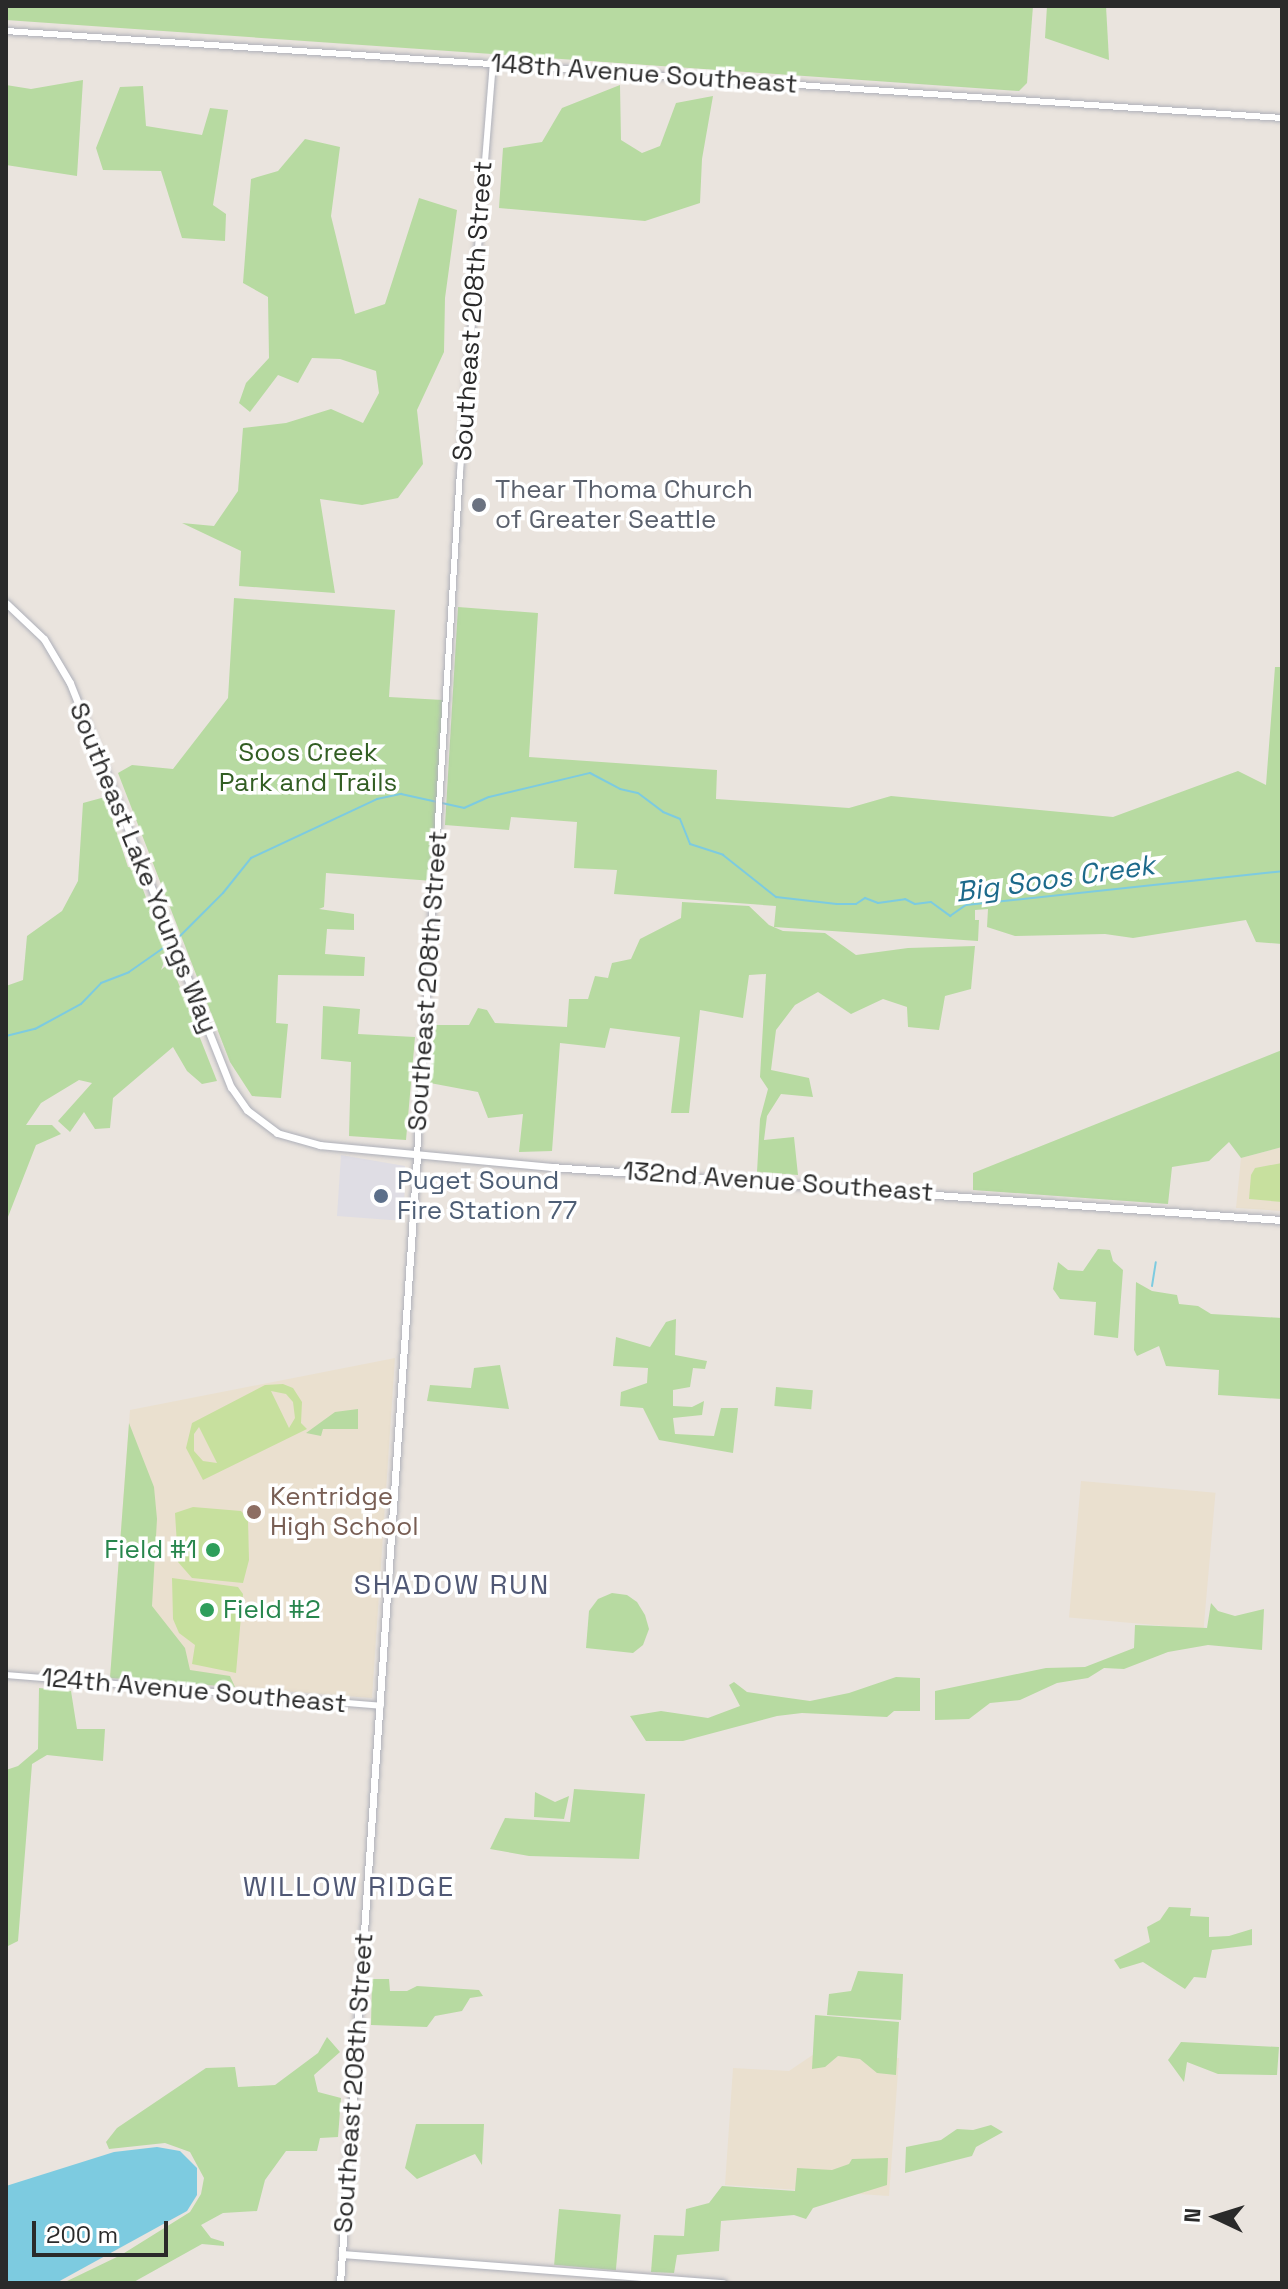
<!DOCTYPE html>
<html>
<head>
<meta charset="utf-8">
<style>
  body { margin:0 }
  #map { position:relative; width:1288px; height:2289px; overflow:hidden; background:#eae4de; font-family:"Space Grotesk",sans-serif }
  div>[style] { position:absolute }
  .industrial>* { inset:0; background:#dfdde4 }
  .education>* { inset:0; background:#eae0cf; transform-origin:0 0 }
  .green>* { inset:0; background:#b7daa1; transform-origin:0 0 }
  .pitch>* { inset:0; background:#c7e09e }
  .water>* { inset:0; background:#7dcbe0 }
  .stream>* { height:2px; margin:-1px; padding:0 1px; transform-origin:1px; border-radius:1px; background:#7dcbe0 }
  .roads { filter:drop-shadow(0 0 2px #aeb0b9) drop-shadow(0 0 2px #aeb0b9) }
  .tertiary>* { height:6px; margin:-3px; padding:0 3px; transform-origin:3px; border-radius:3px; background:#fff }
  .secondary>* { height:7px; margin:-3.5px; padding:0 3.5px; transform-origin:3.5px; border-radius:3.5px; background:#fff }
  .dots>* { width:22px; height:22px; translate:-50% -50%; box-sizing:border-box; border:4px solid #fff; border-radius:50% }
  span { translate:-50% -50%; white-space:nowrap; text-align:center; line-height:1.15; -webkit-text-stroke:7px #fff; paint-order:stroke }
  .street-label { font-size:26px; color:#2a2a2a }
  .worship-label { font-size:26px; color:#5b616d }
  .left { translate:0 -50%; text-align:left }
  .park-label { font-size:26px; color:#325e23 }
  .service-label { font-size:26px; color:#4e5e75 }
  .education-label { font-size:26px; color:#785e54 }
  .leisure-label { font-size:26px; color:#27864d }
  .right { translate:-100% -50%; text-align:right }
  .water-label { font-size:28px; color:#1d6a8b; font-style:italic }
  .neighbourhood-label { font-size:28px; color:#505875; letter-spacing:2px }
  .frame { position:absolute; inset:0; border:8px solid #2a2a2a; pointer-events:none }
  .north { position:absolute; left:1176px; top:2177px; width:80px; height:80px; -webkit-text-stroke:6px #fff; paint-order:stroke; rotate:274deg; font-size:22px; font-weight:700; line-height:32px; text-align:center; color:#2a2a2a }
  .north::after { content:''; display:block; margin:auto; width:28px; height:36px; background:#2a2a2a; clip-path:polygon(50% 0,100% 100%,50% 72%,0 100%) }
  .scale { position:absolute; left:32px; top:2221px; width:136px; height:36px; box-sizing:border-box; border:4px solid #2a2a2a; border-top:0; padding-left:10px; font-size:24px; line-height:28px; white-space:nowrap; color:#2a2a2a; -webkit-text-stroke:6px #fff; paint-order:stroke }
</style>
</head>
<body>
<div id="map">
  <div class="industrial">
    <i style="clip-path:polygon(341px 1155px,405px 1166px,404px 1221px,337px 1216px)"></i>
  </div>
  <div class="education">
    <i style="clip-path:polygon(1282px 1147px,1282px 1211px,1236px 1208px,1241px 1158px)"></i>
    <i style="clip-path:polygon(395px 1358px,372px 1698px,110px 1678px,130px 1410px)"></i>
    <i style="left:1081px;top:1481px;width:135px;height:137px;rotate:5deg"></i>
    <i style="clip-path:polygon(817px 2052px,899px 2058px,889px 2196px,725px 2185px,733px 2068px,789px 2071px)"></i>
  </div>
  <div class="green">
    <i style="clip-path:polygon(6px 6px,1033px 6px,1027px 83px,1019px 91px,6px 20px)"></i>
    <i style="clip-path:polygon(1047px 6px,1106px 6px,1109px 60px,1045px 38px)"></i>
    <i style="clip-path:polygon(83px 80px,77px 176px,6px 165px,6px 85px,31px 89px)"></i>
    <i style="clip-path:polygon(620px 85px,621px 140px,642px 153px,660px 146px,676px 103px,713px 96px,702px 159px,700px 203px,645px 221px,499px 208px,503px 148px,542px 142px,562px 108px)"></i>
    <i style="clip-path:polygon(143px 86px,146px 126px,202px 135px,210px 108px,228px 110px,213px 205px,226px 214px,225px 241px,182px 238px,161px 171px,103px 170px,96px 148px,120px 87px)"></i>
    <i style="clip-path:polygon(305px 139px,340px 147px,331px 216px,355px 314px,385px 304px,419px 198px,457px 210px,445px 298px,444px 352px,417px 410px,423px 464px,398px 498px,362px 505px,320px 499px,335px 593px,239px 586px,241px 551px,182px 523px,214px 526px,238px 491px,243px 428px,286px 423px,331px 409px,363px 423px,379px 393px,376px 371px,340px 359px,312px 358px,298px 383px,278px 375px,250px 412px,239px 403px,246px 383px,269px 358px,268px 297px,243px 283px,251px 179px,278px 171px)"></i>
    <i style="clip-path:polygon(234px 598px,395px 610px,389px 697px,443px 700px,433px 881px,326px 873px,324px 907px,319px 909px,354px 914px,354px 930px,327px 929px,325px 954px,365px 957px,364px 976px,278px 975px,276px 1023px,288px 1024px,281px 1098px,252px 1096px,230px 1062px,118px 773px,132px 765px,173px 769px,228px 698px)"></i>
    <i style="clip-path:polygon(458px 607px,538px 613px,529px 757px,717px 770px,716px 799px,849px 808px,891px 796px,1113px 817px,1238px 771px,1266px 785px,1275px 667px,1282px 667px,1282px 944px,1256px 942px,1246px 920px,1133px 938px,1105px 934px,1015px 936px,987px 927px,988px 909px,975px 910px,975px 920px,979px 920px,978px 941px,774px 927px,776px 906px,614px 894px,617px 870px,574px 868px,577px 822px,511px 817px,509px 830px,445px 825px)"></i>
    <i style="clip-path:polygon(105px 797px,128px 867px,135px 868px,167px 954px,161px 970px,170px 962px,217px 1081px,202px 1084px,187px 1071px,173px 1047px,113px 1098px,110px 1128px,95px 1129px,84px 1112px,70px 1132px,58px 1121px,92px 1083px,79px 1080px,41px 1103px,26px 1125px,52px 1125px,61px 1134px,36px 1145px,6px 1222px,6px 986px,23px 980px,27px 936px,62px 911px,78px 881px,83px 803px)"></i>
    <i style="clip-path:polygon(682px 902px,749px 906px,769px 925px,783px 931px,825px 933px,856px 955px,908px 948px,975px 946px,971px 989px,945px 996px,939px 1030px,908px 1027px,907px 1007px,883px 999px,851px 1014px,818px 992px,795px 1005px,776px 1030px,771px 1070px,809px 1078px,813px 1097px,781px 1094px,767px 1116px,764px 1140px,794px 1137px,798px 1175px,757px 1172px,760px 1119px,768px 1089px,760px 1077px,766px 974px,749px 975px,743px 1018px,700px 1010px,689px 1113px,671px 1113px,680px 1037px,610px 1028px,605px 1048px,560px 1043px,552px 1151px,519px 1152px,523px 1114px,488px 1118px,478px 1092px,430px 1083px,434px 1025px,469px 1025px,478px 1008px,487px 1010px,495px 1023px,567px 1027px,569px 999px,588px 999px,595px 976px,608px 978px,612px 963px,631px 959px,640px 939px,681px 918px)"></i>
    <i style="clip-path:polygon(323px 1006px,360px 1009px,358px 1034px,415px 1037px,406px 1140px,349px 1136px,351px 1062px,321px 1059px)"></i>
    <i style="clip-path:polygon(1282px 1050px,1282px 1147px,1241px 1158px,1229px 1142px,1209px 1161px,1172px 1167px,1168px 1204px,973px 1190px,973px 1173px)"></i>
    <i style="clip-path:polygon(1098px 1249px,1110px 1250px,1113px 1261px,1123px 1270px,1118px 1338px,1094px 1335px,1096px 1302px,1060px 1299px,1053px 1289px,1058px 1262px,1068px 1270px,1083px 1271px)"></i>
    <i style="clip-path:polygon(1136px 1282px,1152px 1291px,1177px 1295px,1179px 1304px,1198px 1306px,1211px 1314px,1282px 1318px,1282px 1399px,1218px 1395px,1219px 1370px,1166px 1366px,1159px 1346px,1137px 1356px,1134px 1350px)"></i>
    <i style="clip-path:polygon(676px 1319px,675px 1355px,707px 1361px,705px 1369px,693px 1368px,690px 1387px,673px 1390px,673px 1406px,692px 1407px,704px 1401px,702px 1415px,673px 1418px,675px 1434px,714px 1436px,721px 1408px,738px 1408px,733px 1453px,659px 1440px,643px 1408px,620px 1406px,621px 1392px,647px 1383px,648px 1368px,613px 1366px,616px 1337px,650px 1347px,666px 1322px)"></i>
    <i style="clip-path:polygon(500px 1365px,509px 1409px,427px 1401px,430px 1385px,471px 1388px,474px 1368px)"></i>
    <i style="left:776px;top:1387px;width:37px;height:19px;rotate:5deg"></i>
    <i style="clip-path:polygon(358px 1409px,358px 1429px,323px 1429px,321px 1436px,306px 1433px,335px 1412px)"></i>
    <i style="clip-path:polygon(129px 1423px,154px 1487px,157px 1519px,152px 1606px,185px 1648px,190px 1670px,230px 1676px,235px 1687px,110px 1678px)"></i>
    <i style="clip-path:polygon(612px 1593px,627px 1595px,637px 1602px,645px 1615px,649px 1629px,643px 1645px,633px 1653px,586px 1648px,589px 1611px,598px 1599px)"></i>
    <i style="clip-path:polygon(1211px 1603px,1218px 1611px,1235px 1616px,1264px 1609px,1262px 1650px,1208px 1645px,1168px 1652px,1124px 1669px,1104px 1668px,1088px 1678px,1057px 1683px,1020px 1700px,990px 1703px,969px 1719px,935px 1720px,935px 1691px,1046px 1668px,1085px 1667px,1134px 1648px,1135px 1625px,1207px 1628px)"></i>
    <i style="clip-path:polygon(896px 1677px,920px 1678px,920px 1711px,894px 1711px,887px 1717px,802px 1713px,777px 1716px,683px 1741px,646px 1741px,630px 1716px,661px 1711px,708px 1718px,740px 1706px,729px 1685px,734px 1682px,747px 1692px,810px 1701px,849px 1693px)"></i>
    <i style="clip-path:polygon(39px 1688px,71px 1691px,77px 1729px,105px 1729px,103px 1761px,47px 1755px,32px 1764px,18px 1941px,6px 1947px,6px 1770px,18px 1766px,38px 1749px)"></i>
    <i style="clip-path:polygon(574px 1789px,645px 1794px,639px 1859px,529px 1856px,490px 1849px,505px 1818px,570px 1822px)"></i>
    <i style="clip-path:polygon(535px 1792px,555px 1802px,569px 1796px,564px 1819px,534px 1817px)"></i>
    <i style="clip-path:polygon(1169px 1907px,1191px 1908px,1190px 1916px,1209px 1917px,1209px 1937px,1229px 1936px,1252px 1929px,1252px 1945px,1212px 1950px,1206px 1978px,1194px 1977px,1185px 1989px,1143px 1962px,1120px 1969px,1114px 1960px,1150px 1942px,1147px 1927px,1160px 1920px)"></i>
    <i style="clip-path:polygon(858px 1971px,903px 1974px,901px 2020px,827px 2015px,829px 1994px,851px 1991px)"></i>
    <i style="clip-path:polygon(372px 1979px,389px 1979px,390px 1991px,407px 1991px,417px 1986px,479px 1990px,483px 1996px,470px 1998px,462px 2011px,435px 2016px,427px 2027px,371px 2025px)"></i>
    <i style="clip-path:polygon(815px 2015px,899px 2022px,896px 2075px,877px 2073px,860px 2059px,838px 2056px,825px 2067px,812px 2069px)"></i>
    <i style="clip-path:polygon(327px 2037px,340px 2052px,314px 2075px,318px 2092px,341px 2098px,338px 2137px,320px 2138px,317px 2151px,286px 2151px,265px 2180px,257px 2211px,223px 2213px,201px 2225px,211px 2238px,224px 2242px,224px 2246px,202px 2244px,132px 2283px,63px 2283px,121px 2255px,190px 2212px,201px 2194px,204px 2178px,190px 2152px,165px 2143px,109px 2149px,106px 2142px,117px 2128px,206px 2068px,235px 2067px,238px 2087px,275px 2085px,318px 2053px)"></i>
    <i style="clip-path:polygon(1181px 2042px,1279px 2047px,1277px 2075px,1218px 2074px,1187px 2062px,1184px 2082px,1168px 2060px)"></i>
    <i style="clip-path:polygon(416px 2124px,484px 2124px,482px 2165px,475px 2154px,417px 2179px,405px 2168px)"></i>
    <i style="clip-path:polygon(991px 2125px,1003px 2132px,976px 2147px,972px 2156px,905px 2173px,906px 2147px,941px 2140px,957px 2129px,973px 2130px)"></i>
    <i style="clip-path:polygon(888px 2158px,887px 2185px,813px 2208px,806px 2219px,794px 2215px,721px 2221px,719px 2251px,677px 2255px,674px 2273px,651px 2272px,654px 2235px,684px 2236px,686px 2209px,709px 2203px,722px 2186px,795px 2191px,797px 2168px,832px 2170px,849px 2164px,852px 2159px)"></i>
    <i style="left:559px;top:2209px;width:62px;height:56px;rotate:5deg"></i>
  </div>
  <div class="pitch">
    <i style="clip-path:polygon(1282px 1163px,1282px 1202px,1249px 1199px,1251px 1175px,1255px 1168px)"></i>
    <i style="clip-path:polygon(evenodd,283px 1384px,293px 1388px,302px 1402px,301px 1423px,307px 1429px,203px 1480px,186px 1448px,192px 1423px,265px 1385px,283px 1384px,271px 1391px,286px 1394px,293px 1402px,295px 1418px,289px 1428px,271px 1391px,283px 1384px,199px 1427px,217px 1463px,203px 1461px,194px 1451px,194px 1434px,199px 1427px)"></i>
    <i style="clip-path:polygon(193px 1507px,241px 1511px,248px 1519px,249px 1560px,243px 1583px,192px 1578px,178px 1562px,175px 1513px)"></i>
    <i style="clip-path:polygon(172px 1578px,238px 1587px,243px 1594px,236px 1673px,192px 1664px,195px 1645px,179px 1633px,173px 1619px)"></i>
  </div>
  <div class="water">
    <i style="clip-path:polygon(157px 2147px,180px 2151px,197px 2168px,197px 2195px,187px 2211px,56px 2283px,6px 2283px,6px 2186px,114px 2152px)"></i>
  </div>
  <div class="stream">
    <i style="left:6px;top:1036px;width:30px;rotate:-14deg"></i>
    <i style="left:35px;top:1029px;width:52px;rotate:-28.5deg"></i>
    <i style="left:81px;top:1004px;width:29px;rotate:-46deg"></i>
    <i style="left:101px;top:983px;width:30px;rotate:-21deg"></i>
    <i style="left:129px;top:972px;width:61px;rotate:-35deg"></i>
    <i style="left:179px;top:937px;width:62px;rotate:-45deg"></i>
    <i style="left:223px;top:893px;width:45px;rotate:-51.3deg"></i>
    <i style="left:251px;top:858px;width:139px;rotate:-25.1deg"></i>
    <i style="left:377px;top:799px;width:25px;rotate:-12deg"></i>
    <i style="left:401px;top:794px;width:65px;rotate:12.5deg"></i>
    <i style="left:464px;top:808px;width:27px;rotate:-24deg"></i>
    <i style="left:489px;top:797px;width:104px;rotate:-13.4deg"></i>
    <i style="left:590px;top:773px;width:34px;rotate:28deg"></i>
    <i style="left:620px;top:789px;width:18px;rotate:13deg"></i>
    <i style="left:638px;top:793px;width:31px;rotate:37deg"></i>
    <i style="left:663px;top:812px;width:18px;rotate:22deg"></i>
    <i style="left:680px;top:819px;width:27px;rotate:68deg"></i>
    <i style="left:690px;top:844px;width:35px;rotate:18deg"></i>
    <i style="left:723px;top:855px;width:68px;rotate:38.4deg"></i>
    <i style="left:776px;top:897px;width:61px;rotate:6.5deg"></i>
    <i style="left:837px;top:904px;width:19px"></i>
    <i style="left:856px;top:904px;width:11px;rotate:-34deg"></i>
    <i style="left:865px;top:898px;width:14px;rotate:21deg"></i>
    <i style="left:878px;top:903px;width:27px;rotate:-8deg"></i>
    <i style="left:905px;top:899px;width:11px;rotate:27deg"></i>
    <i style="left:915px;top:904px;width:16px;rotate:-7deg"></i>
    <i style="left:931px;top:902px;width:24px;rotate:36deg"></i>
    <i style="left:950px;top:916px;width:19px;rotate:-35deg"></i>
    <i style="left:966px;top:905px;width:318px;rotate:-6.1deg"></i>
    <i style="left:1152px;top:1286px;width:24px;rotate:-81deg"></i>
  </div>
  <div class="roads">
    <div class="tertiary">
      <i style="left:6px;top:31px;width:1279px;rotate:3.9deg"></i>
      <i style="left:417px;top:1155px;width:684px;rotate:-86.4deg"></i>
      <i style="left:460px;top:472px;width:410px;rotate:-85.4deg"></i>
      <i style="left:6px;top:1675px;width:376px;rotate:4.7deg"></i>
    </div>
    <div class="secondary">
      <i style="left:6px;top:603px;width:52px;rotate:43.5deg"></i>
      <i style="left:44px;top:639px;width:51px;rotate:59.4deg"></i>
      <i style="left:70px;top:683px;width:435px;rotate:68.3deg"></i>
      <i style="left:231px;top:1087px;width:28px;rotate:55deg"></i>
      <i style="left:247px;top:1110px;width:38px;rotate:37deg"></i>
      <i style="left:277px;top:1133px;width:45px;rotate:15.6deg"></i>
      <i style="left:320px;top:1145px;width:232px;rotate:5.4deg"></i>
      <i style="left:551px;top:1167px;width:733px;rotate:4.15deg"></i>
      <i style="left:342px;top:2254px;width:382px;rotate:4.4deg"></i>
      <i style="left:340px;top:2283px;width:1131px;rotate:-86.09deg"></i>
    </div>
  </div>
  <div class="dots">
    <i style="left:479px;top:505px;background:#6b7280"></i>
    <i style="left:381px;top:1196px;background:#5c6f8a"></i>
    <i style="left:254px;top:1512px;background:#8d6e63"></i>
    <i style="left:213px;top:1550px;background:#2e9e5b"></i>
    <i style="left:207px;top:1610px;background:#2e9e5b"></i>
  </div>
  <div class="street-label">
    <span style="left:644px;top:74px;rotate:4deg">148th Avenue Southeast</span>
    <span style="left:473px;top:311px;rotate:-86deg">Southeast 208th Street</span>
    <span style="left:143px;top:868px;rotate:68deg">Southeast Lake Youngs Way</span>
    <span style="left:428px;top:981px;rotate:-86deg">Southeast 208th Street</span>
    <span style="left:778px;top:1182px;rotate:4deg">132nd Avenue Southeast</span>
    <span style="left:194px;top:1691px;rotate:5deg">124th Avenue Southeast</span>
    <span style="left:354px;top:2083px;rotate:-86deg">Southeast 208th Street</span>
  </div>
  <div class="worship-label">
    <span class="left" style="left:495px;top:505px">Thear Thoma Church<br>of Greater Seattle</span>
  </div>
  <div class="park-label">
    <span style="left:308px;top:768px">Soos Creek<br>Park and Trails</span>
  </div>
  <div class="service-label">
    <span class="left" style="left:397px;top:1196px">Puget Sound<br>Fire Station 77</span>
  </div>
  <div class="education-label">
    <span class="left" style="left:270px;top:1512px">Kentridge<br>High School</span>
  </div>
  <div class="leisure-label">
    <span class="right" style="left:197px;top:1550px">Field #1</span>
    <span class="left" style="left:223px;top:1610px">Field #2</span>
  </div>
  <div class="water-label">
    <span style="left:1055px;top:878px;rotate:-8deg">Big Soos Creek</span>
  </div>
  <div class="neighbourhood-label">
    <span style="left:452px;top:1584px">SHADOW RUN</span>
    <span style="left:349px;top:1886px">WILLOW RIDGE</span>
  </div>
  <div class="frame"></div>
  <div class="north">N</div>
  <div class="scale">200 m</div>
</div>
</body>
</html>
